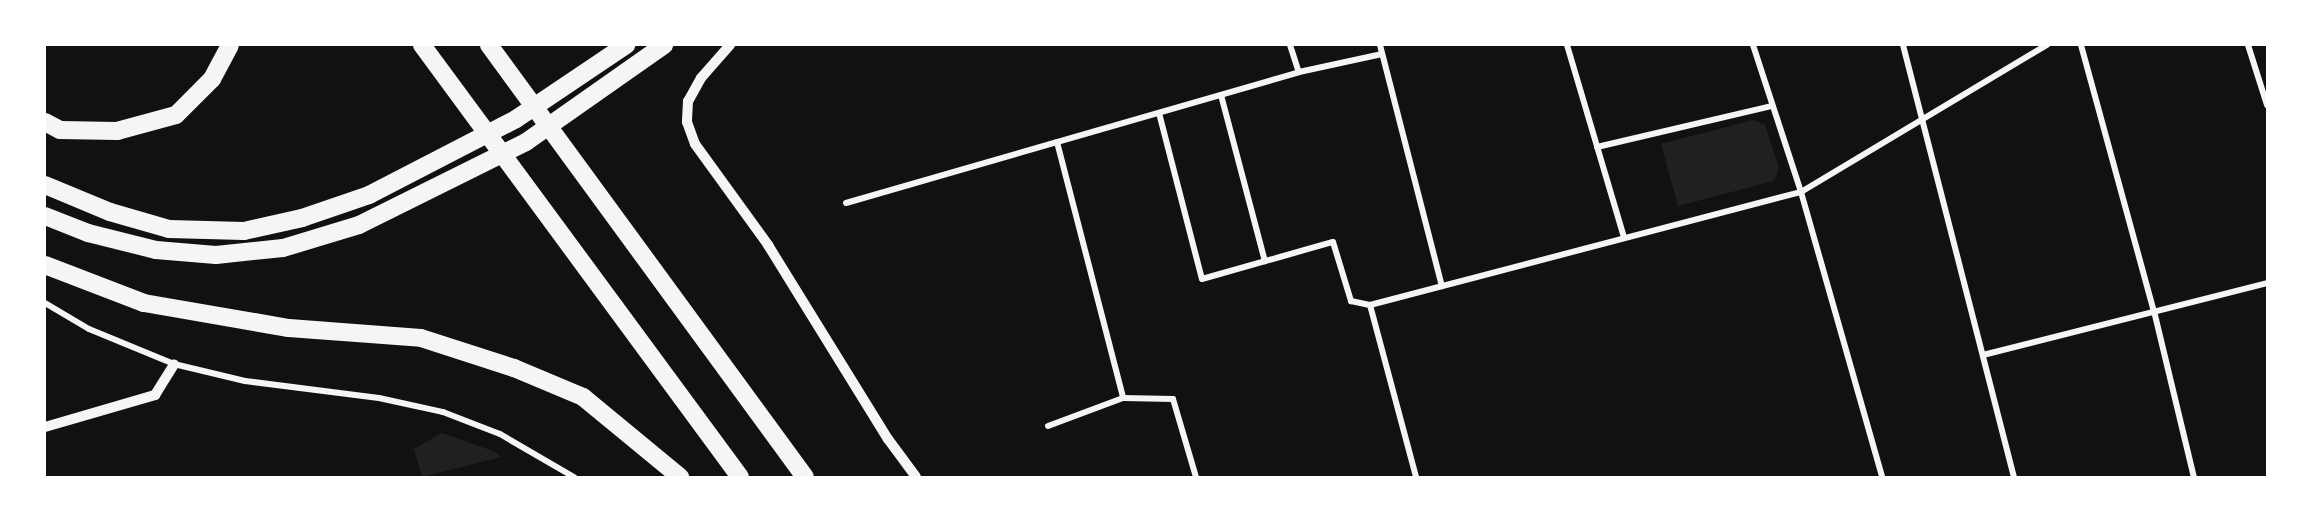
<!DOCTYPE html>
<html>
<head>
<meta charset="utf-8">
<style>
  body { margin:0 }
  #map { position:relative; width:2312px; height:522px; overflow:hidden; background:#111; font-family:Poppins,sans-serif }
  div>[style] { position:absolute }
  .green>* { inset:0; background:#202020 }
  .minor>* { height:6px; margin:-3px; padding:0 3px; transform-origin:3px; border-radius:3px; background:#f5f5f5 }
  .tertiary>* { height:10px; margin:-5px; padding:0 5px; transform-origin:5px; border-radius:5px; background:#f5f5f5 }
  .motorway>* { height:18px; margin:-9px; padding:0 9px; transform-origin:9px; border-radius:9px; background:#f5f5f5 }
  span { translate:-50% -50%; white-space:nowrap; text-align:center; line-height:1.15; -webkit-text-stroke:6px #fff; paint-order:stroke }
  .frame { position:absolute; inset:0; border:46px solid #fff; pointer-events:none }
</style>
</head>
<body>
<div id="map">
  <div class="green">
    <i style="clip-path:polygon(1753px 120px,1765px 125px,1779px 168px,1774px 181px,1678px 206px,1661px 144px)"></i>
    <i style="clip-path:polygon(442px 433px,496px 452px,501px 457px,422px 477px,414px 449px)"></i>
  </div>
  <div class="minor">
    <i style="left:1290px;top:45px;width:28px;rotate:72deg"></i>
    <i style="left:1380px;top:45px;width:249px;rotate:75.6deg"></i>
    <i style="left:1567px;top:45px;width:201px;rotate:73.5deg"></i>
    <i style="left:1753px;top:45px;width:155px;rotate:71.9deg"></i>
    <i style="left:1801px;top:192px;width:296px;rotate:74.1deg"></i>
    <i style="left:1903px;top:45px;width:446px;rotate:75.6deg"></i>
    <i style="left:2081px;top:45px;width:276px;rotate:74.7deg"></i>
    <i style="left:2154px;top:311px;width:171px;rotate:76.5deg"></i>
    <i style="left:2248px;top:45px;width:63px;rotate:72.4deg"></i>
    <i style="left:1221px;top:95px;width:172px;rotate:75.2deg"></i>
    <i style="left:1159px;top:113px;width:171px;rotate:75.5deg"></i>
    <i style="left:1202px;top:279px;width:136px;rotate:-15.8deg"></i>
    <i style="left:1333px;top:242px;width:62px;rotate:73deg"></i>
    <i style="left:1351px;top:301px;width:19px;rotate:12deg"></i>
    <i style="left:1370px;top:305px;width:446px;rotate:-14.7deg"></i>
    <i style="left:1801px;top:192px;width:287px;rotate:-30.9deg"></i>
    <i style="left:1057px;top:142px;width:264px;rotate:75.5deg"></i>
    <i style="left:1597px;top:147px;width:180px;rotate:-13.2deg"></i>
    <i style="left:846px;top:203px;width:472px;rotate:-16.1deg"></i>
    <i style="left:1299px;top:72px;width:85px;rotate:-12.2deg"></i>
    <i style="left:45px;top:303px;width:51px;rotate:30.6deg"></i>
    <i style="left:89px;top:329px;width:92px;rotate:22.4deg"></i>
    <i style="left:174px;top:364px;width:73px;rotate:13.5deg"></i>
    <i style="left:245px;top:381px;width:135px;rotate:7.2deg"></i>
    <i style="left:379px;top:398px;width:66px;rotate:12.3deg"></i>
    <i style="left:443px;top:412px;width:61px;rotate:21.1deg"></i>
    <i style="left:500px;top:434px;width:86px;rotate:30.2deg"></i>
    <i style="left:1370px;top:305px;width:178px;rotate:75deg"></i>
    <i style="left:1983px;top:355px;width:293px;rotate:-14.2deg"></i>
    <i style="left:1048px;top:426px;width:80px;rotate:-20.5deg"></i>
    <i style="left:1123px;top:398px;width:50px;rotate:1.1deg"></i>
    <i style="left:1173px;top:399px;width:81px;rotate:73.6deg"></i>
  </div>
  <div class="tertiary">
    <i style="left:730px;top:45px;width:44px;rotate:131.3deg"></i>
    <i style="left:701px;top:78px;width:26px;rotate:119deg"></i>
    <i style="left:688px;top:101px;width:21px;rotate:93deg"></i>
    <i style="left:687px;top:122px;width:23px;rotate:70deg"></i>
    <i style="left:695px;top:144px;width:125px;rotate:54.1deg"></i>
    <i style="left:768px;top:245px;width:228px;rotate:58.3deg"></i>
    <i style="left:888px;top:439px;width:47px;rotate:53.6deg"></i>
    <i style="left:45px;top:427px;width:115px;rotate:-16.2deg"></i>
    <i style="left:155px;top:395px;width:36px;rotate:-58deg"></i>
  </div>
  <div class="motorway">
    <i style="left:422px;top:45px;width:536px;rotate:53.64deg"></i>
    <i style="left:489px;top:45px;width:535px;rotate:53.82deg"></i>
    <i style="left:45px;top:122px;width:17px;rotate:28deg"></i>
    <i style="left:60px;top:130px;width:57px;rotate:1deg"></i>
    <i style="left:117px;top:131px;width:61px;rotate:-15.2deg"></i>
    <i style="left:176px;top:115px;width:51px;rotate:-45deg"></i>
    <i style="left:212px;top:79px;width:38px;rotate:-62deg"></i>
    <i style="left:45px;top:185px;width:70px;rotate:22.6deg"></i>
    <i style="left:110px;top:212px;width:61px;rotate:16.1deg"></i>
    <i style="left:169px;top:229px;width:75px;rotate:1.5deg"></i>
    <i style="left:244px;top:231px;width:59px;rotate:-12.6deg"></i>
    <i style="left:302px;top:218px;width:71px;rotate:-18.9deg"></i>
    <i style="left:369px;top:195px;width:165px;rotate:-27.3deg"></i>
    <i style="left:516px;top:119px;width:133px;rotate:-33.9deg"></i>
    <i style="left:45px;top:216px;width:46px;rotate:21.6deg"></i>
    <i style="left:88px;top:233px;width:70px;rotate:14deg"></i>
    <i style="left:156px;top:250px;width:60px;rotate:4.8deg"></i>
    <i style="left:216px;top:255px;width:67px;rotate:-6deg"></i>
    <i style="left:283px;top:248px;width:79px;rotate:-16.8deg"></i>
    <i style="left:359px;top:225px;width:186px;rotate:-26.4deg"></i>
    <i style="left:526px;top:142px;width:169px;rotate:-35.1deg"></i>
    <i style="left:45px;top:265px;width:106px;rotate:21deg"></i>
    <i style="left:144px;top:303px;width:147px;rotate:9.8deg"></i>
    <i style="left:289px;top:328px;width:132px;rotate:4.3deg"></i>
    <i style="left:421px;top:338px;width:98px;rotate:17.9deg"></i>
    <i style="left:514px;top:368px;width:75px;rotate:22.8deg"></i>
    <i style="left:583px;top:397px;width:126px;rotate:39.5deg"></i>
  </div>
  <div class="frame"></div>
</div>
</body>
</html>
